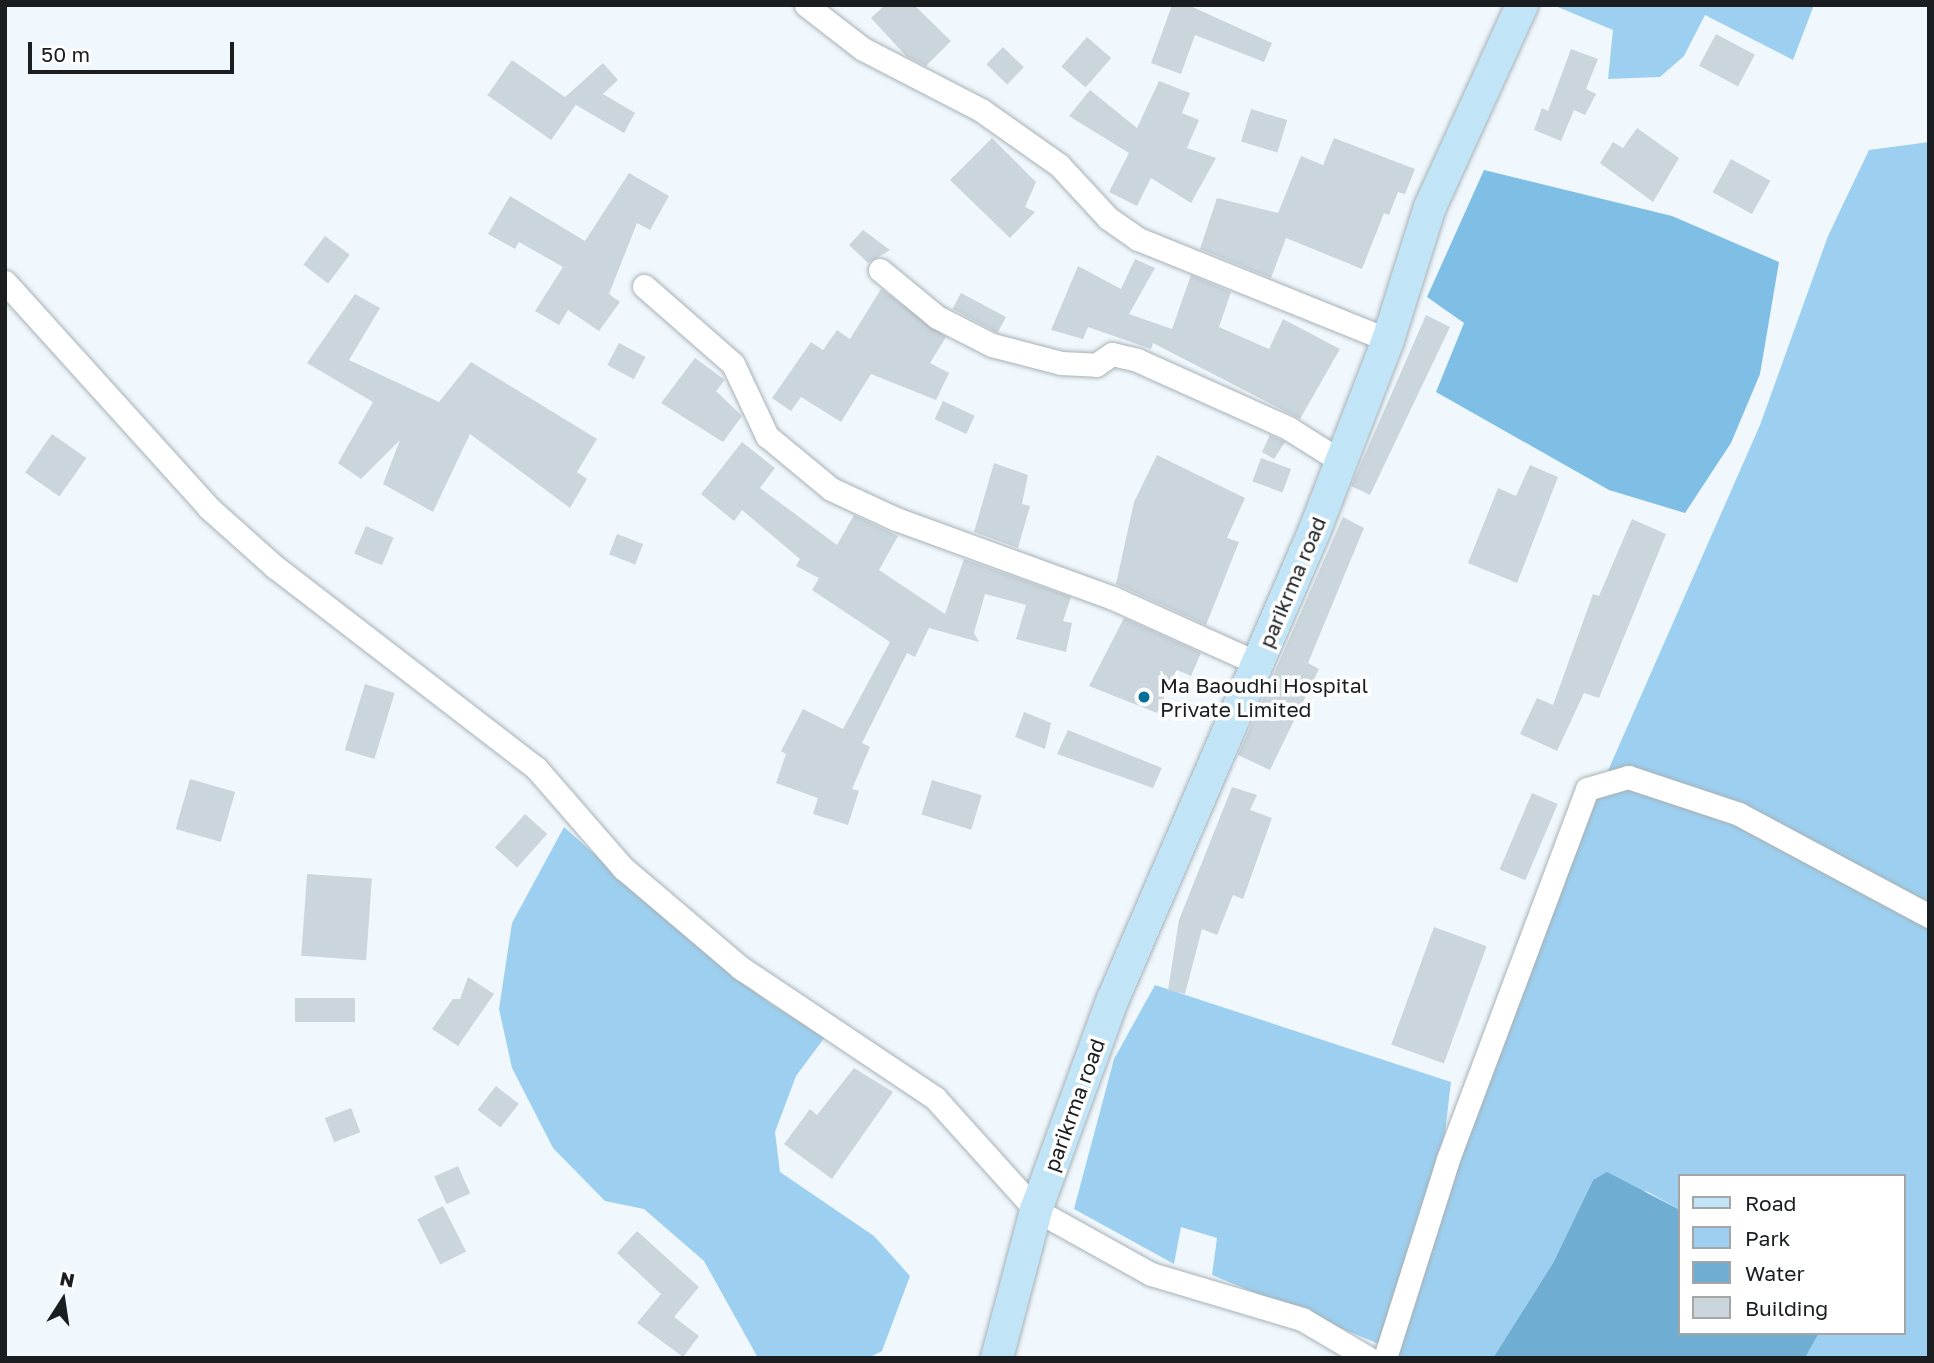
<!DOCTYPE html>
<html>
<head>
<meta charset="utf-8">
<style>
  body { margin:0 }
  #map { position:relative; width:1934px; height:1363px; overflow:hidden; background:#f0f8fd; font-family:"Golos Text",sans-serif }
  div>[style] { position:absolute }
  .green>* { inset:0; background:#9dd0f0 }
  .forest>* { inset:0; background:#7fbee5 }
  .water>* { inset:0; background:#6fadd3 }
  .building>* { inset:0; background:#cbd5dc; transform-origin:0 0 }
  .roads { filter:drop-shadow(0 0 2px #a7b1b7) drop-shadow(0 0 2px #a7b1b7) }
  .street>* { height:23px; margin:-11.5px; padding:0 11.5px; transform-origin:11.5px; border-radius:11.5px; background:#fff }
  .secondary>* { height:32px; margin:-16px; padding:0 16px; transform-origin:16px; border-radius:16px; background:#c1e4f7 }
  .dots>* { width:19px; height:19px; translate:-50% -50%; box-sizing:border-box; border:4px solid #fff; border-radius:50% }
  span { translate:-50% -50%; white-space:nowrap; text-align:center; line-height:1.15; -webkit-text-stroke:7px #fff; paint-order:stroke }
  .street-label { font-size:21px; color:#1a1e20 }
  .poi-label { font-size:21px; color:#1a1e20 }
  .left { translate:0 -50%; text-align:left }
  .frame { position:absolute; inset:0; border:7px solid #1a1e20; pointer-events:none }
  .legend { position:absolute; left:1678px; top:1174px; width:228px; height:161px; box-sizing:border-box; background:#fff; border:2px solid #a3a5a6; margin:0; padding:9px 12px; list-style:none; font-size:21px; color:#1a1e20 }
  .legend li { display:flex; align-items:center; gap:14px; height:35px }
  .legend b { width:35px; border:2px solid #a3a5a6 }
  .north { position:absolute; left:28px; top:1265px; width:70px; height:70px; -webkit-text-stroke:5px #fff; paint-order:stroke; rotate:12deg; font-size:19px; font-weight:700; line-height:28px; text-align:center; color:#1a1e20 }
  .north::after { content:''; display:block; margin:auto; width:24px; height:32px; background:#1a1e20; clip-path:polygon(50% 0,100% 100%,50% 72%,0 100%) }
  .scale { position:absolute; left:28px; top:42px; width:206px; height:32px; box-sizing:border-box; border:4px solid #1a1e20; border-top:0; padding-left:9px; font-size:21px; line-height:24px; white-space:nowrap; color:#1a1e20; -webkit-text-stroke:5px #fff; paint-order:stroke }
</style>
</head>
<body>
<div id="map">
  <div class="green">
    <i style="clip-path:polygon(1553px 5px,1814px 5px,1793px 60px,1705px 15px,1684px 56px,1660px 77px,1608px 79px,1613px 30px)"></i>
    <i style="clip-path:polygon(1929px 142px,1929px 1358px,1805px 1358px,1819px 1333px,1904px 1333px,1904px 1176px,1680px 1176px,1680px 1210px,1648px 1192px,1593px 1180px,1553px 1263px,1493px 1358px,1398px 1358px,1390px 1350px,1581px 832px,1760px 425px,1828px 236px,1869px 150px)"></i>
    <i style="clip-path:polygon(564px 827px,686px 936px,771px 1004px,825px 1037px,796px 1076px,775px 1132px,780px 1172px,874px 1236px,910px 1276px,882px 1351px,868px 1358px,758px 1358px,704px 1261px,644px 1209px,605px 1201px,553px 1148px,512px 1068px,499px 1009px,512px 923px)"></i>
    <i style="clip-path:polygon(1155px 985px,1451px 1082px,1445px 1133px,1379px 1344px,1212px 1275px,1217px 1238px,1181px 1227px,1174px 1264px,1074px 1209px,1114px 1059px)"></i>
  </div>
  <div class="forest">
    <i style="clip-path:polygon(1484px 170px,1672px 216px,1779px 262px,1760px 374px,1731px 443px,1685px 513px,1609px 490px,1436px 392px,1464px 323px,1427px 297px)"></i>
  </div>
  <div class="water">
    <i style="clip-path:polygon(1607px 1172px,1680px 1210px,1680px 1333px,1819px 1333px,1805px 1358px,1493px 1358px,1553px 1263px,1593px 1180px)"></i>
  </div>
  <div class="building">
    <i style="clip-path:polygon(885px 5px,914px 5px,951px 41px,926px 66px,906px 56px,871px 18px)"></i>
    <i style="clip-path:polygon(1172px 5px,1188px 5px,1272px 43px,1264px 62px,1195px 35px,1181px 74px,1151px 63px)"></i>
    <i style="left:1716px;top:34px;width:44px;height:36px;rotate:28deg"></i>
    <i style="left:1087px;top:37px;width:32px;height:39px;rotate:41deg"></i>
    <i style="left:1003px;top:47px;width:29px;height:24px;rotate:44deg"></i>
    <i style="clip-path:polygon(1571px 49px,1598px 59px,1586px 89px,1596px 94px,1585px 115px,1574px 110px,1561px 141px,1534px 130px,1542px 108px,1548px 111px)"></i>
    <i style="left:512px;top:60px;width:78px;height:43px;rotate:35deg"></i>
    <i style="clip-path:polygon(603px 63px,618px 80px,603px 94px,635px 113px,624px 133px,564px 98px)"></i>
    <i style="clip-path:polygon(1159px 81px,1190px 93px,1182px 113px,1199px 120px,1187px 148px,1216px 158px,1191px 203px,1151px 178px,1137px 206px,1109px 192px,1129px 153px,1069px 116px,1090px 90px,1137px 128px)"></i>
    <i style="left:1251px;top:109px;width:38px;height:34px;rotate:17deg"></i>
    <i style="clip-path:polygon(1637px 128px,1679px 158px,1653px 202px,1600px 163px,1613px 142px,1623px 148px)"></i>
    <i style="clip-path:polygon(992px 138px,1036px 182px,1025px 207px,1035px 212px,1010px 238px,950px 180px)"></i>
    <i style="clip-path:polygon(1334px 138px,1415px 169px,1405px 194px,1398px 192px,1389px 215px,1384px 213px,1362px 269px,1286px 238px,1271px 278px,1200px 249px,1217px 198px,1278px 213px,1301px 156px,1323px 165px)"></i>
    <i style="left:1731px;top:159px;width:45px;height:38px;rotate:29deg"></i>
    <i style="clip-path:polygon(629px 173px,669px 196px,650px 230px,637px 223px,609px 294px,620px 302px,599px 331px,568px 310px,559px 325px,535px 311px,563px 267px,519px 242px,515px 249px,488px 234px,510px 196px,585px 241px)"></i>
    <i style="clip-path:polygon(863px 230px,890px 250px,868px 263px,849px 245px)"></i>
    <i style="left:325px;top:236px;width:31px;height:36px;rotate:37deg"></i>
    <i style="clip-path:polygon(1135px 259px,1155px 268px,1129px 314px,1172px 329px,1191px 275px,1231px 292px,1219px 327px,1269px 349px,1283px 319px,1340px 349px,1300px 419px,1153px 343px,1151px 349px,1088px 327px,1083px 339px,1051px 330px,1078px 266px,1121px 289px)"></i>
    <i style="clip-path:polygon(881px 289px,946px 337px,930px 363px,949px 373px,936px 400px,871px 374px,841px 422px,801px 397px,791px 411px,772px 398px,811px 342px,823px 350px,837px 330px,850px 339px)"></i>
    <i style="left:961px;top:293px;width:51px;height:18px;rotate:28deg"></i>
    <i style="clip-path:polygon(355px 294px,380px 308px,349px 360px,439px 402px,471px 362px,597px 439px,577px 472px,587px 479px,570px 508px,470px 434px,433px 512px,383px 484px,400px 440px,361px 479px,338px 463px,373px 402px,307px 363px)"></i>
    <i style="clip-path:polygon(1426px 315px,1450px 327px,1370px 495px,1351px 486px)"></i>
    <i style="left:619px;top:343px;width:30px;height:25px;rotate:28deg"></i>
    <i style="clip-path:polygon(695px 358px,725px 380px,716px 391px,742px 416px,723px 442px,661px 403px)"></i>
    <i style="left:943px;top:401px;width:35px;height:20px;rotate:25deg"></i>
    <i style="left:52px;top:434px;width:42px;height:47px;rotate:35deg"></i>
    <i style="clip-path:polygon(1270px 435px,1285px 442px,1274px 459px,1262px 452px)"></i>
    <i style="clip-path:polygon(742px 442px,775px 468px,760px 488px,837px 545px,854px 515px,898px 536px,879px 570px,945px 614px,964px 559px,1071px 597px,1063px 621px,1072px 623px,1066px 652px,1016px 639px,1026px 605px,985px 594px,974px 633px,979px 642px,929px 628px,915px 657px,907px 653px,862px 743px,870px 747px,852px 789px,859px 791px,848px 825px,813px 814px,818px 798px,776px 783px,786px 754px,781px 751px,803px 709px,843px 729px,890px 642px,812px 590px,819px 578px,796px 566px,800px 559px,742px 510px,734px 521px,701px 494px)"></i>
    <i style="clip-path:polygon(1157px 455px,1245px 498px,1227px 538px,1239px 542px,1206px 625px,1116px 584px,1134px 502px)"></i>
    <i style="left:1261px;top:458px;width:32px;height:25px;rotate:20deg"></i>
    <i style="clip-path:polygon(994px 463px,1028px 475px,1022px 504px,1030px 506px,1018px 548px,974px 532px)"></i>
    <i style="clip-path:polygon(1530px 465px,1558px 477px,1517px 583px,1468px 563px,1498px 488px,1516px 496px)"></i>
    <i style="clip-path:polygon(1343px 517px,1364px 528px,1308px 663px,1319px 669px,1270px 770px,1238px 755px)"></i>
    <i style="clip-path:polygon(1632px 519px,1666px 534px,1599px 698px,1584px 693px,1557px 751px,1520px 734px,1537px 698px,1553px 705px,1593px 594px,1599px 596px)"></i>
    <i style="left:366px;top:526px;width:30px;height:30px;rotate:23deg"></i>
    <i style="left:617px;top:534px;width:28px;height:22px;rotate:21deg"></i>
    <i style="clip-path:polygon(1124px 618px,1201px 653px,1191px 676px,1177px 670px,1157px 713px,1089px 686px)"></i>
    <i style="left:365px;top:684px;width:31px;height:69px;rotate:17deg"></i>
    <i style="clip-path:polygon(1024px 712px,1051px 723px,1045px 749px,1015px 737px)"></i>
    <i style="clip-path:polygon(1068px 730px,1162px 768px,1153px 788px,1057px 754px)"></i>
    <i style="left:190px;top:779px;width:47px;height:52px;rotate:16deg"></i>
    <i style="left:932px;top:780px;width:52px;height:36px;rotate:17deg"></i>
    <i style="clip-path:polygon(1232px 787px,1257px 795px,1250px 810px,1272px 818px,1243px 899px,1233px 895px,1217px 935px,1202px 929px,1185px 994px,1168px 990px,1179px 920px)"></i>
    <i style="left:1532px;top:793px;width:28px;height:83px;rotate:23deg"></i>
    <i style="left:525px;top:814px;width:30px;height:45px;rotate:42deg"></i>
    <i style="left:307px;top:874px;width:65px;height:82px;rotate:4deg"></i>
    <i style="left:1434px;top:927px;width:56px;height:125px;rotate:20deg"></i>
    <i style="clip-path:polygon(468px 977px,494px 994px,458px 1046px,432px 1029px,453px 999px,460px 999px)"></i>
    <i style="left:295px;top:998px;width:60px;height:24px"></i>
    <i style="clip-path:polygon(854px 1068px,893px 1092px,832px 1179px,784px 1144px,810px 1109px,817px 1115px)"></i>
    <i style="left:496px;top:1086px;width:29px;height:30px;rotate:38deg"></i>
    <i style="left:351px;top:1108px;width:26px;height:28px;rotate:69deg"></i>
    <i style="left:458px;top:1166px;width:30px;height:26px;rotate:66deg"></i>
    <i style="left:443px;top:1206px;width:51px;height:29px;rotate:63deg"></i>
    <i style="clip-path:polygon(637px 1231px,699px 1287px,674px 1317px,699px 1336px,683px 1357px,637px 1323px,661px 1294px,617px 1253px)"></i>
  </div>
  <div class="roads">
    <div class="street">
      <i style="left:806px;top:5px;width:72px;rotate:37.7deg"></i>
      <i style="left:863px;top:49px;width:133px;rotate:27.3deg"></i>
      <i style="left:981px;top:110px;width:95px;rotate:35.2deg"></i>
      <i style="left:1059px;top:165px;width:72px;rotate:47.2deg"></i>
      <i style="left:1108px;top:218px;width:37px;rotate:35deg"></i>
      <i style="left:1138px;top:239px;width:270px;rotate:22deg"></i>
      <i style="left:880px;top:270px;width:74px;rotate:39.5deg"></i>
      <i style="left:937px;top:317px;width:62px;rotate:27deg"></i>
      <i style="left:992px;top:345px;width:71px;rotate:14.6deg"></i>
      <i style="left:1061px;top:363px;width:35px;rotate:3deg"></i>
      <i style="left:1096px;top:365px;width:19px;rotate:-35deg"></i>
      <i style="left:1112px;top:354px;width:26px;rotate:13deg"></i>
      <i style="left:1137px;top:360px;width:166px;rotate:24.2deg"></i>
      <i style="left:1288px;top:428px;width:64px;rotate:32.2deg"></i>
      <i style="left:5px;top:282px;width:304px;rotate:47.9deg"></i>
      <i style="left:209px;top:508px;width:89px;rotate:41.8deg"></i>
      <i style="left:275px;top:567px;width:329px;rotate:37.6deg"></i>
      <i style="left:536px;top:768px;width:133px;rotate:49deg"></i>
      <i style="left:623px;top:868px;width:155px;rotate:40.3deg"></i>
      <i style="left:741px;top:968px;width:234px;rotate:33.8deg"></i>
      <i style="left:935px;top:1098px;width:151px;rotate:48deg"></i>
      <i style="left:1036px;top:1210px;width:132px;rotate:29.1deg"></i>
      <i style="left:1151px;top:1274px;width:158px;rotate:16.6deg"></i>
      <i style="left:1302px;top:1319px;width:77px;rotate:30.6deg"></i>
      <i style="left:644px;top:286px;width:118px;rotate:41.2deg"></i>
      <i style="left:733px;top:364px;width:80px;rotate:64.7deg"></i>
      <i style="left:767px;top:436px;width:83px;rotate:39.6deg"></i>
      <i style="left:831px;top:489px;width:72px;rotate:24.8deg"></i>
      <i style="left:896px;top:519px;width:231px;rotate:20deg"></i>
      <i style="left:1113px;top:598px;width:158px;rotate:24.3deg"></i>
      <i style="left:1385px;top:1358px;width:209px;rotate:-72.4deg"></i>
      <i style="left:1448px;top:1159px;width:395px;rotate:-69.4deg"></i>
      <i style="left:1587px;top:789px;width:43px;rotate:-16.3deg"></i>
      <i style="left:1628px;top:777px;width:117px;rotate:18.4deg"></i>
      <i style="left:1739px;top:814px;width:216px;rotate:28.2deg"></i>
    </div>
    <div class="secondary">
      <i style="left:997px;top:1358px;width:153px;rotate:-75.2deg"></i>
      <i style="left:1036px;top:1210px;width:225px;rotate:-70deg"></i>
      <i style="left:1113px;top:999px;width:508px;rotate:-66.71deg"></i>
      <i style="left:1314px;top:532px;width:206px;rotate:-68.9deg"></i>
      <i style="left:1388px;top:340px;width:139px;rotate:-72.5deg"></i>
      <i style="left:1430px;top:207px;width:222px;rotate:-65.5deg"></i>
    </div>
  </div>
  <div class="dots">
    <i style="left:1144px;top:697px;background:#066d9a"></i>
  </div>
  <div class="street-label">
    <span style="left:1292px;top:582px;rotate:-67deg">parikrma road</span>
    <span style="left:1074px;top:1105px;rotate:-70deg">parikrma road</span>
  </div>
  <div class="poi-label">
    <span class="left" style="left:1160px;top:697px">Ma Baoudhi Hospital<br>Private Limited</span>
  </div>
  <div class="frame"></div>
  <ul class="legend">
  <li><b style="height:9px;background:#c1e4f7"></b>Road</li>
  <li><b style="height:19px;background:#9dd0f0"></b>Park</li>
  <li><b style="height:19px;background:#6fadd3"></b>Water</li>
  <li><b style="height:19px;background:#cbd5dc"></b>Building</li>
  </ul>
  <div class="north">N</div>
  <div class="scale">50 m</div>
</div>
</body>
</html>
